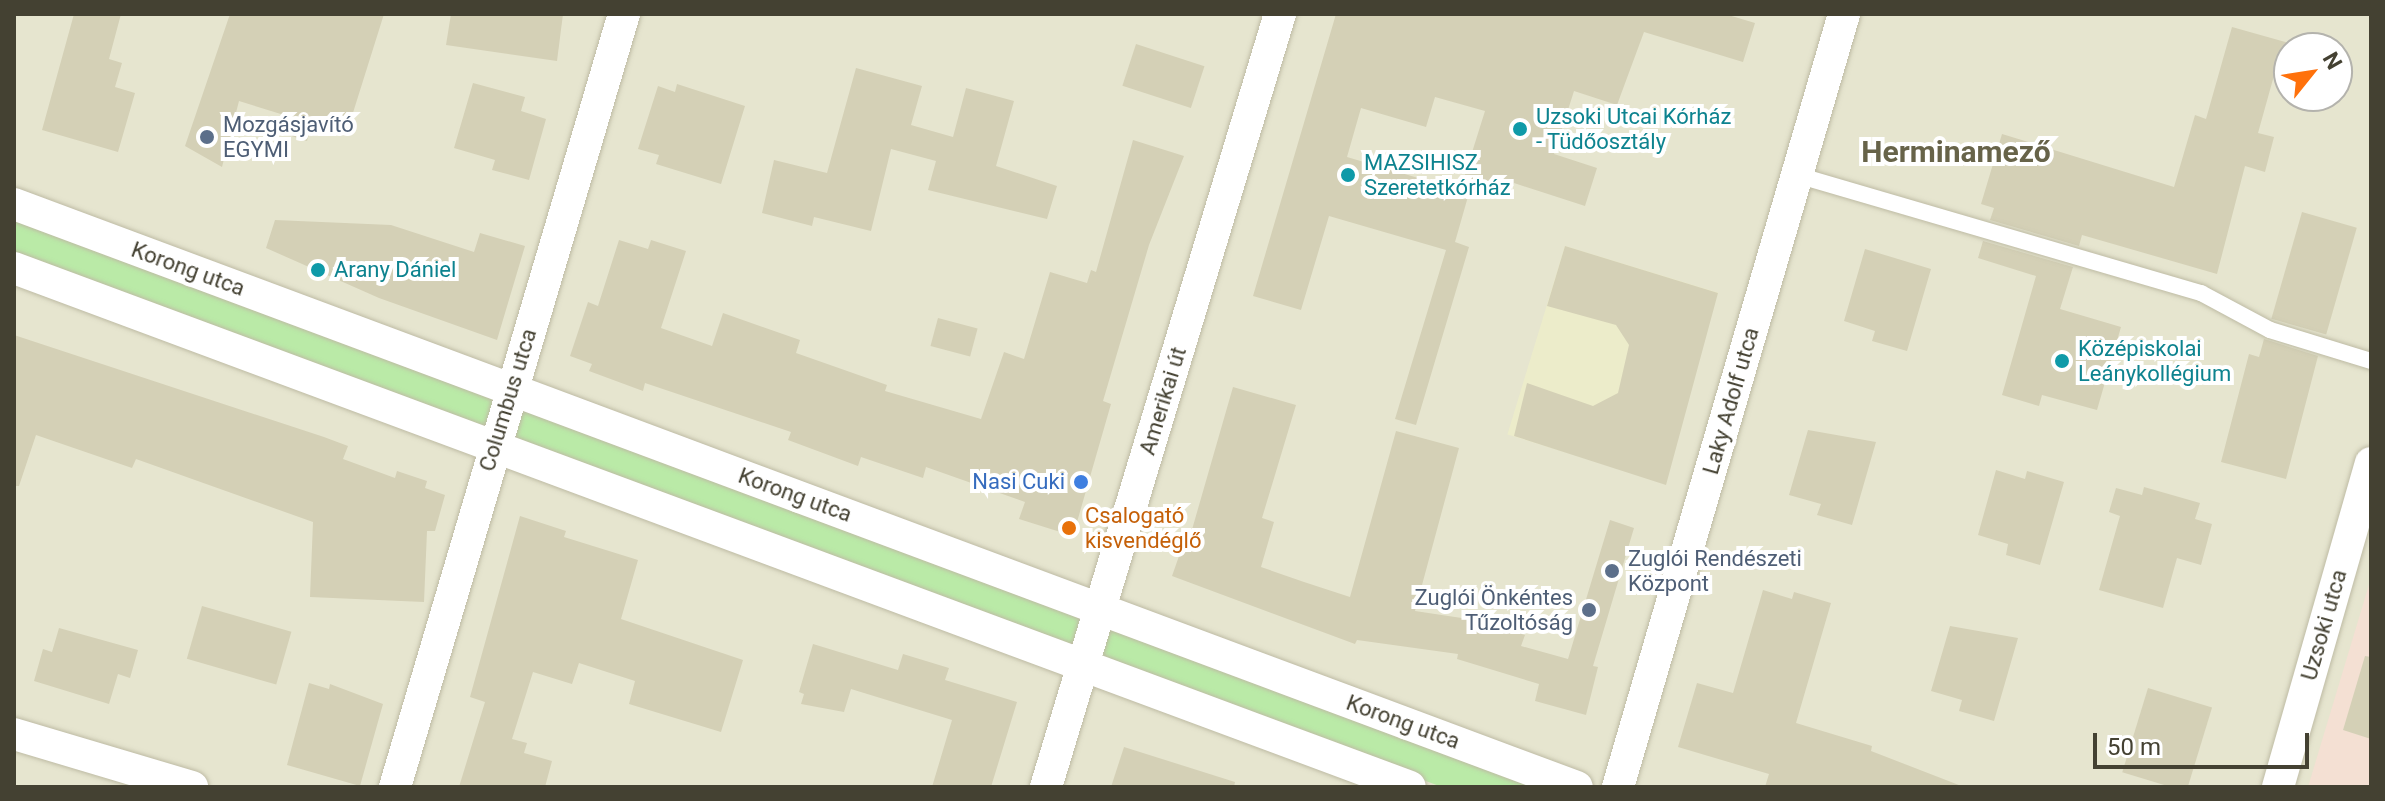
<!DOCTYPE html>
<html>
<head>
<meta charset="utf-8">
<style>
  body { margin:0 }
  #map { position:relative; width:2385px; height:801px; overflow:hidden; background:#f2f1e1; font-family:Roboto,sans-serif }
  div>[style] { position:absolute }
  .residential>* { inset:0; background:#e6e5cf }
  .education>* { inset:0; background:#ececca; transform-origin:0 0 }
  .medical>* { inset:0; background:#f4e0d3 }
  .green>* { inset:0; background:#baeaa7 }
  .building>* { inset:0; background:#d4d0b6; transform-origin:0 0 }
  .roads { filter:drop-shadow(0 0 2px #bebba4) drop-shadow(0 0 2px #bebba4) }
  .service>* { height:16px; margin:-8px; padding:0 8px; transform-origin:8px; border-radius:8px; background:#fff }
  .minor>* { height:32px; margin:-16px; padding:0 16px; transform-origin:16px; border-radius:16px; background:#fff }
  .dots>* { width:22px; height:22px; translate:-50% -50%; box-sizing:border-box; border:4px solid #fff; border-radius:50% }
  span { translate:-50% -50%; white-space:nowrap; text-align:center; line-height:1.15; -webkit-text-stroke:8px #fff; paint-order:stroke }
  .culture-label { font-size:22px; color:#0d838f }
  .left { translate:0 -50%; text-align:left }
  .service-label { font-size:22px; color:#4e5e75 }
  .right { translate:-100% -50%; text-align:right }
  .street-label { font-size:22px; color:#444132 }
  .shop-label { font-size:22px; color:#366cbe }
  .food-label { font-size:22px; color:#c56008 }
  .district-label { font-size:30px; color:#676349; font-weight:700 }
  .frame { position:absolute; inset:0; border:16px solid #444132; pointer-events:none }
  .north { position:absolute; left:2273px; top:32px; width:80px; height:80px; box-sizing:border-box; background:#fff; border:2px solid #b4b3ad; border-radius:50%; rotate:60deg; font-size:22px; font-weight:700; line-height:32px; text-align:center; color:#444132 }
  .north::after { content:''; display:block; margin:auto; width:28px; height:36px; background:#ff710b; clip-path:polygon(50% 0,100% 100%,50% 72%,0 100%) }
  .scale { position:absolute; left:2093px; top:733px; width:216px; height:36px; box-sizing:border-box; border:4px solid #444132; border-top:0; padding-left:10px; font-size:24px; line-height:28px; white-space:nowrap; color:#444132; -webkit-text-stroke:6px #fff; paint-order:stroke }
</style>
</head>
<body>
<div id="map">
  <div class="residential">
    <i style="clip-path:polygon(evenodd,14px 14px,2371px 14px,2371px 787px,14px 787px,14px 14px,2289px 48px,2337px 48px,2337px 96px,2289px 96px,2289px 48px)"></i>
  </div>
  <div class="education">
    <i style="left:1565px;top:246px;width:160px;height:197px;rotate:17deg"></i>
  </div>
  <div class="medical">
    <i style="clip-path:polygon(2371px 578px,2371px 787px,2308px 787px)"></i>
  </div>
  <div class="green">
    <i style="clip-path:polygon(14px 214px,1543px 787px,1442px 787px,14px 259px)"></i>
  </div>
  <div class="building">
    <i style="clip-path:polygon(74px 14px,121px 14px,109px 59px,122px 63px,115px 87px,135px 93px,118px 152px,42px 130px)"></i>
    <i style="clip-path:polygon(230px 14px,384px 14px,346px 135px,312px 124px,307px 141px,279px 132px,284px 115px,239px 101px,222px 167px,185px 146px)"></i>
    <i style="clip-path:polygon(451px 14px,563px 14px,557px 61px,446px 45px)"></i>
    <i style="clip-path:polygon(1336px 14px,1725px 14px,1755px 23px,1743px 62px,1644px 32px,1617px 105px,1574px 91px,1554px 154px,1597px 168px,1585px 206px,1514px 183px,1510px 196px,1463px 181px,1485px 111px,1435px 97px,1426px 127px,1361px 108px,1347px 157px,1469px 193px,1455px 242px,1469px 247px,1416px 425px,1395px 419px,1446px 250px,1329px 216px,1301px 310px,1253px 296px)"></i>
    <i style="clip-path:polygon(2232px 27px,2289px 43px,2289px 76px,2275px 72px,2258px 133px,2274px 137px,2265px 172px,2245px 166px,2217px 274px,2082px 235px,2079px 246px,1990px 220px,1994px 208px,1981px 204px,2002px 134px,2174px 187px,2195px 115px,2206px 119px)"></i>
    <i style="left:1136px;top:44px;width:72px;height:44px;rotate:18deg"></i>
    <i style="clip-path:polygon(856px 68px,922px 86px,911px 125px,953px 137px,966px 88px,1014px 101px,996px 166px,1057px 186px,1047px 219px,928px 190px,936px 161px,891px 149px,871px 231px,814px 217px,812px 226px,762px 213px,774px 160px,827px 173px)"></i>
    <i style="clip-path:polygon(473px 83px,525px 97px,521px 111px,546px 119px,529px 180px,492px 170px,495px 160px,454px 148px)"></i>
    <i style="clip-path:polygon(677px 84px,745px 106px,721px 184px,656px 164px,659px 155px,638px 149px,658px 86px,675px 92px)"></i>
    <i style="clip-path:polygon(1133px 140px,1184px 156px,1149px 245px,1103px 401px,1111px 404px,1073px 536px,1019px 519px,1025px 502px,926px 467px,923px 478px,861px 457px,858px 466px,788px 440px,791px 432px,645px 383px,643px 391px,589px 371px,592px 364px,570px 356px,588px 302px,598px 306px,619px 240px,648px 249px,651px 240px,686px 251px,661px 328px,712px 346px,723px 313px,800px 340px,796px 353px,887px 385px,885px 391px,981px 419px,1004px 352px,1024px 359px,1050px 272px,1087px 283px,1091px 270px,1096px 272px)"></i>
    <i style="left:2302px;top:212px;width:57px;height:111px;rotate:16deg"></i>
    <i style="clip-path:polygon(275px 220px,391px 225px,474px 252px,480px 233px,525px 246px,497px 340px,379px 298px,266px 248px)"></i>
    <i style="clip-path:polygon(1983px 241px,2073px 267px,2060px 309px,2121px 327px,2097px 410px,2042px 395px,2039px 406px,2002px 395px,2036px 276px,1978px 258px)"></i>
    <i style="clip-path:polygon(1565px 246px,1718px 293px,1666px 485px,1514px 436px,1527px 383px,1593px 406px,1618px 393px,1629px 345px,1616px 325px,1547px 306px)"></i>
    <i style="clip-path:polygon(1865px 249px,1931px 269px,1907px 351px,1872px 341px,1875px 331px,1844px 321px)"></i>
    <i style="left:938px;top:318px;width:41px;height:29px;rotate:15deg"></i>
    <i style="clip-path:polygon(14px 335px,324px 437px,348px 446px,343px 459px,395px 478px,397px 471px,427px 481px,425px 488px,445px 495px,435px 531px,427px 531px,424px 602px,310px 597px,313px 522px,136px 459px,132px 468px,36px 435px,19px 486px,14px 486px)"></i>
    <i style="clip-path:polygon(2264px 339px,2318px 356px,2286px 479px,2221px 462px,2249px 354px,2259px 357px)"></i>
    <i style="clip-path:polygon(1233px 387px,1296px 405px,1262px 518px,1274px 522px,1261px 567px,1304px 582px,1350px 597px,1396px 431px,1459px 448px,1415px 611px,1475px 620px,1525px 635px,1521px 646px,1568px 659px,1610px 520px,1634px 528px,1593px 666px,1598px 667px,1586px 715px,1535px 701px,1539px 684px,1457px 659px,1458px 654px,1357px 640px,1355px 644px,1172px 576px,1185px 539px,1189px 540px)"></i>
    <i style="clip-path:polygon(1808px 430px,1876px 442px,1852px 525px,1817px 515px,1821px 504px,1789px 495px)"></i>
    <i style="clip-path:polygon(1996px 470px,2025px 479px,2027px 471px,2064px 482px,2040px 565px,2006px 555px,2008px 544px,1978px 535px)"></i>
    <i style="clip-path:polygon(2144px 487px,2200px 503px,2195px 519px,2212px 524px,2201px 565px,2177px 558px,2163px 608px,2099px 590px,2120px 516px,2109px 512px,2116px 488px,2142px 495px)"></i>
    <i style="clip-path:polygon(520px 516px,566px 531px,564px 537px,638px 560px,621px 619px,743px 660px,721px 732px,629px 704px,635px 681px,579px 663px,572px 684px,533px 672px,512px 739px,527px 743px,524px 753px,552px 761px,545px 787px,459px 787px,485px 702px,470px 697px)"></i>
    <i style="clip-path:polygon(1763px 590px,1792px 599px,1794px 592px,1831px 603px,1796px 723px,1872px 746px,1871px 751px,1964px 787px,1765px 787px,1769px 774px,1678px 747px,1697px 683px,1733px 693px)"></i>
    <i style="left:202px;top:606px;width:93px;height:55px;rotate:16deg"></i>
    <i style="clip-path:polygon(1950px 626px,2018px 638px,1994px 721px,1959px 711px,1962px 700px,1931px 691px)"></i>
    <i style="clip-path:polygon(59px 628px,138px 650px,130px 678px,118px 674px,109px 704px,34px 681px,43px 649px,52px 652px)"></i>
    <i style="clip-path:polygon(813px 644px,898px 670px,903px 654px,949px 668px,945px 680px,1017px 702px,991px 787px,932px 787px,952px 720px,851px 689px,844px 712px,801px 704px,804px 694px,799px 692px)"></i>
    <i style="clip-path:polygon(2365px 656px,2371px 657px,2371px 739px,2343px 730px)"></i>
    <i style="clip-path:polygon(309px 683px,329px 689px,330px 684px,383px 704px,360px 786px,287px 765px)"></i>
    <i style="left:2148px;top:688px;width:67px;height:88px;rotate:17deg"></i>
    <i style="clip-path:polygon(1124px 747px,1235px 782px,1234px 787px,1111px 787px)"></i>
  </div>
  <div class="roads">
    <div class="service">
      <i style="left:1797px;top:175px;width:421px;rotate:16.3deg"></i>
      <i style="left:2201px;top:293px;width:78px;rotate:28.2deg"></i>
      <i style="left:2270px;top:330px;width:106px;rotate:17.1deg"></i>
    </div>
    <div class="minor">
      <i style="left:14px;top:204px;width:1668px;rotate:20.46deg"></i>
      <i style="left:14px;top:268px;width:1489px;rotate:20.39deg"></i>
      <i style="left:14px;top:734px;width:186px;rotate:16.6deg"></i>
      <i style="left:395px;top:787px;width:806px;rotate:-73.5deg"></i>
      <i style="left:1046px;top:787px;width:808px;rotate:-73.16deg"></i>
      <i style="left:1618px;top:787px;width:805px;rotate:-73.7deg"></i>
      <i style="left:2278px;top:787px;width:337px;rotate:-74deg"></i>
    </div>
  </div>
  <div class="dots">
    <i style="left:1520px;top:129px;background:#0f9aa8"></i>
    <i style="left:207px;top:137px;background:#5c6f8a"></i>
    <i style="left:1348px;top:175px;background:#0f9aa8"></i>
    <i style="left:318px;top:270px;background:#0f9aa8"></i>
    <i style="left:2062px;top:361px;background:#0f9aa8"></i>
    <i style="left:1081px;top:482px;background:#3f7fe0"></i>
    <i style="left:1069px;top:528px;background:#e8710a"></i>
    <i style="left:1612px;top:571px;background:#5c6f8a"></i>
    <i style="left:1589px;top:610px;background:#5c6f8a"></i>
  </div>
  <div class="culture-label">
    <span class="left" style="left:1536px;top:129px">Uzsoki Utcai Kórház<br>- Tüdőosztály</span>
    <span class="left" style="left:1364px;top:175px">MAZSIHISZ<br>Szeretetkórház</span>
    <span class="left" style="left:334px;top:270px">Arany Dániel</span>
    <span class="left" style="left:2078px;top:361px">Középiskolai<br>Leánykollégium</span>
  </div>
  <div class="service-label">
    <span class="left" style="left:223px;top:137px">Mozgásjavító<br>EGYMI</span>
    <span class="left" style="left:1628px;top:571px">Zuglói Rendészeti<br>Központ</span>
    <span class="right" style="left:1573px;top:610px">Zuglói Önkéntes<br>Tűzoltóság</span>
  </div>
  <div class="street-label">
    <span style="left:188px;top:269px;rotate:20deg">Korong utca</span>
    <span style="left:508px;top:400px;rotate:-73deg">Columbus utca</span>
    <span style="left:1163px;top:401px;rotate:-73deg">Amerikai út</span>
    <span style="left:1731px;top:401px;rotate:-74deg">Laky Adolf utca</span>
    <span style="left:795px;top:495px;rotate:20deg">Korong utca</span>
    <span style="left:2324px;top:625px;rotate:-74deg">Uzsoki utca</span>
    <span style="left:1403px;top:722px;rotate:20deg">Korong utca</span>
  </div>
  <div class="shop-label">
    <span class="right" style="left:1065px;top:482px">Nasi Cuki</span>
  </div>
  <div class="food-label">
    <span class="left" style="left:1085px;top:528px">Csalogató<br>kisvendéglő</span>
  </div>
  <div class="district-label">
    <span style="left:1956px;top:152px">Herminamező</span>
  </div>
  <div class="frame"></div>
  <div class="north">N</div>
  <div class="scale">50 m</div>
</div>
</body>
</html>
